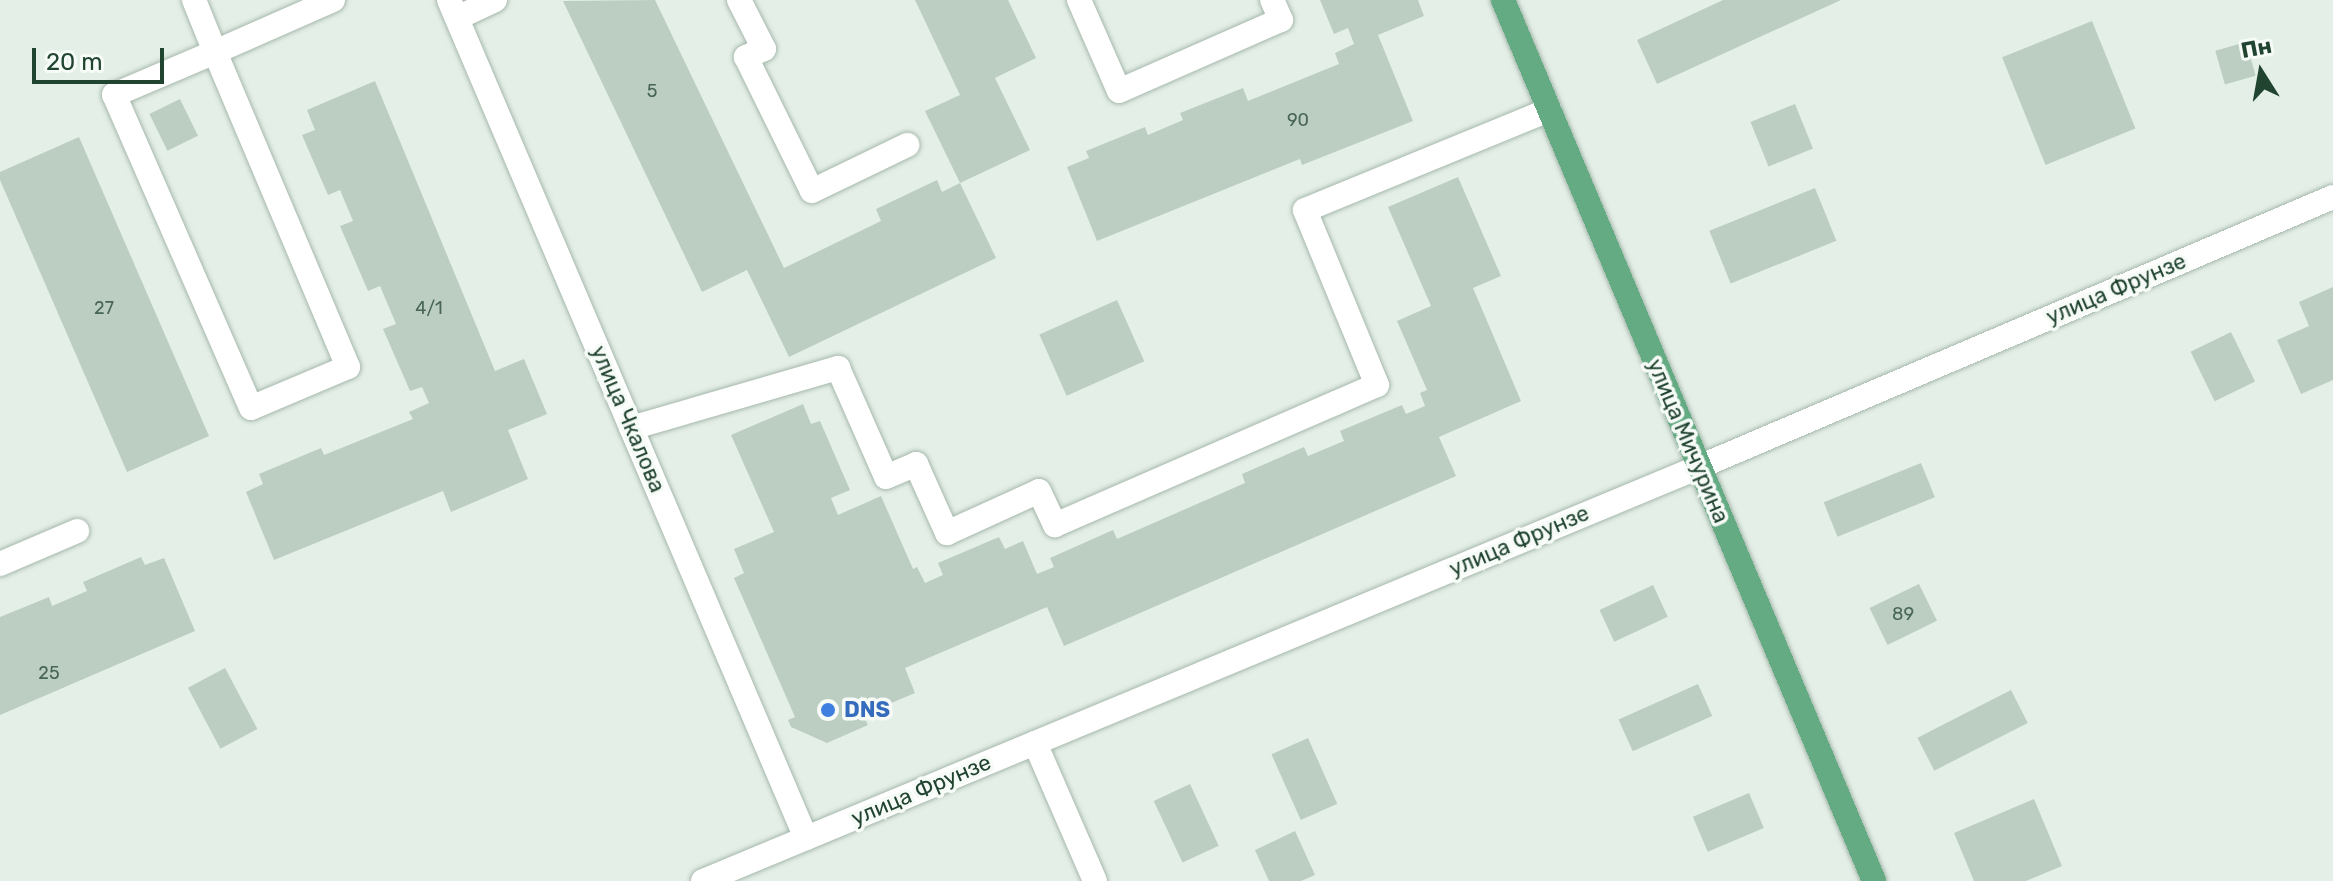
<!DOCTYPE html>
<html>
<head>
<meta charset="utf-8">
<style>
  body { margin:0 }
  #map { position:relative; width:2333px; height:881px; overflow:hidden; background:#e4efe7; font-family:Rubik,sans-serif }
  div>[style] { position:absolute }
  .building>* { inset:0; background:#bccec2; transform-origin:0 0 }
  .roads { filter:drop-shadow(0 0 2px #a6b8ac) drop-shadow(0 0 2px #a6b8ac) }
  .minor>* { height:24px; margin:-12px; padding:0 12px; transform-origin:12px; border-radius:12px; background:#fff }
  .major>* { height:24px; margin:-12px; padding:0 12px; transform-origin:12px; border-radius:12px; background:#64aa83 }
  .dots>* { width:22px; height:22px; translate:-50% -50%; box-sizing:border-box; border:4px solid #f6fbf7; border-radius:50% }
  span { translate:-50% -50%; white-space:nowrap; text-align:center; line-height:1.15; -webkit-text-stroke:7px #f6fbf7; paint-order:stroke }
  .number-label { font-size:18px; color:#486654 }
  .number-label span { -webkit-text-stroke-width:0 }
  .street-label { font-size:22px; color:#214430 }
  .shop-label { font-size:22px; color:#366cbe; font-weight:700 }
  .left { translate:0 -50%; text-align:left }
  .north { position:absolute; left:2221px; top:32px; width:80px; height:80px; -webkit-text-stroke:6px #f6fbf7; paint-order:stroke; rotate:349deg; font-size:22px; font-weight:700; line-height:32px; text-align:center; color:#214430 }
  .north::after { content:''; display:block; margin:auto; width:28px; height:36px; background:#214430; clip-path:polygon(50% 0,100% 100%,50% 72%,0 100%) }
  .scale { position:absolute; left:32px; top:48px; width:132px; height:36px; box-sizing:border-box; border:4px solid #214430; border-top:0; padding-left:10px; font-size:24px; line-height:28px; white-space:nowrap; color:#214430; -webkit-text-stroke:6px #f6fbf7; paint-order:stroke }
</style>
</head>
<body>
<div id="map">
  <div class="building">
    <i style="clip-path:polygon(655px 0,784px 268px,881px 221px,876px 209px,937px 180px,942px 192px,960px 183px,925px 111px,960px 95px,915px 0,1008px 0,1036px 58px,995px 78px,1030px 150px,960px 183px,996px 258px,789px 357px,747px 270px,702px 292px,563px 1px)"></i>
    <i style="clip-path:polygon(1320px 0,1418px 0,1424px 16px,1378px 35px,1413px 121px,1302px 165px,1300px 159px,1097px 241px,1067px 167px,1089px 158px,1086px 151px,1145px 127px,1148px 135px,1183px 120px,1180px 113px,1243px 88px,1248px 101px,1339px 64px,1335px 53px,1354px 44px,1348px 28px,1334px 34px)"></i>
    <i style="clip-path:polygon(1723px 0,1841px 0,1657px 84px,1637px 40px)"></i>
    <i style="left:2092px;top:21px;width:116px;height:97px;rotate:68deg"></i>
    <i style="left:2246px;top:42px;width:35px;height:32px;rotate:74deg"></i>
    <i style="clip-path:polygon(375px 81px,495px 371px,524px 359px,547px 414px,508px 430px,528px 479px,451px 512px,443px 491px,274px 560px,246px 492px,263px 484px,259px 474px,321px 448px,324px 455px,413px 419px,409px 412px,429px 403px,422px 387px,410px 391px,383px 329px,396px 324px,380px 286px,368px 291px,340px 226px,353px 221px,340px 190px,328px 195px,302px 135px,315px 130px,307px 110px)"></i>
    <i style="left:180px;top:99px;width:41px;height:34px;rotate:64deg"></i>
    <i style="left:1795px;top:104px;width:48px;height:48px;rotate:68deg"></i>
    <i style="clip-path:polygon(79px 137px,209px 436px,127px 472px,0 180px,0 172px)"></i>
    <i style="clip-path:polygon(1458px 177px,1501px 276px,1473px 288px,1521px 401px,1439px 437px,1456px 476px,1064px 646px,1047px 607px,905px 668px,915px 693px,863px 715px,868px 725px,827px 743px,791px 727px,788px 720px,795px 717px,734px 578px,744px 573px,734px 549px,774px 532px,731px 435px,803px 404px,811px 424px,820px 421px,850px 490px,831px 498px,838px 515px,881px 496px,913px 569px,917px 567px,925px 583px,943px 575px,938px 563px,999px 537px,1005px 549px,1023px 541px,1037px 574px,1054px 567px,1050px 558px,1113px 530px,1117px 539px,1245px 483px,1242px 474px,1304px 447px,1308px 456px,1344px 441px,1340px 431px,1402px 405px,1406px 414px,1425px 406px,1420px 393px,1427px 390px,1397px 321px,1431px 306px,1388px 207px)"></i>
    <i style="left:1815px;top:188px;width:57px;height:114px;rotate:68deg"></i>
    <i style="clip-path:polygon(2333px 287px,2333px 380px,2301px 394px,2277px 340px,2309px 326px,2299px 302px)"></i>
    <i style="left:1117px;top:300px;width:67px;height:85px;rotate:66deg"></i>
    <i style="left:2231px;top:332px;width:55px;height:45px;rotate:64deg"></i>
    <i style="left:1921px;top:463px;width:37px;height:105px;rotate:68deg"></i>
    <i style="clip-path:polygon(141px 557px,145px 565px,164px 558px,195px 631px,0 715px,0 617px,49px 597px,52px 606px,87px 591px,83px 582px)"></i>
    <i style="left:1919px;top:584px;width:41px;height:55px;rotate:64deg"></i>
    <i style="left:1653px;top:585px;width:35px;height:59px;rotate:65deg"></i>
    <i style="left:225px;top:668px;width:69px;height:42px;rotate:62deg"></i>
    <i style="left:1698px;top:684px;width:35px;height:87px;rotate:66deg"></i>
    <i style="left:2011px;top:690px;width:37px;height:105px;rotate:63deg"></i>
    <i style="left:1308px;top:738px;width:72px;height:40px;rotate:66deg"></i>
    <i style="left:1190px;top:784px;width:68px;height:40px;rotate:65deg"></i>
    <i style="left:1749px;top:793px;width:38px;height:61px;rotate:67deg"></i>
    <i style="clip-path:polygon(2034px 799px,2062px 866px,2026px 881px,1974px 881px,1954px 833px)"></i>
    <i style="clip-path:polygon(1295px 831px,1315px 875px,1301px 881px,1269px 881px,1255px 850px)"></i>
  </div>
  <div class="roads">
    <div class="minor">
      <i style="left:194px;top:0;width:56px;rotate:68deg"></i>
      <i style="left:215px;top:52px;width:342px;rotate:67.1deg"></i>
      <i style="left:348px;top:367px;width:105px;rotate:157.1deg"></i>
      <i style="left:251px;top:408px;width:342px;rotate:-113.6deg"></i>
      <i style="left:114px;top:95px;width:110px;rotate:-23.1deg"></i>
      <i style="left:215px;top:52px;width:129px;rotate:-23.8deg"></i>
      <i style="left:449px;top:0;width:911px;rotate:66.93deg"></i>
      <i style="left:739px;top:0;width:55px;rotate:63deg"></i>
      <i style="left:764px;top:49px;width:20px;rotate:156deg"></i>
      <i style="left:746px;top:57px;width:149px;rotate:63.8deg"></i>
      <i style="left:812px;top:191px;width:106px;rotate:-25.8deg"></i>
      <i style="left:1079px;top:0;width:99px;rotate:66.3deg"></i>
      <i style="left:1119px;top:91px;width:177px;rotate:-23.7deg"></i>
      <i style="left:1281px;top:20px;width:22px;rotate:-114deg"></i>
      <i style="left:457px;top:18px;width:42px;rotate:-25.3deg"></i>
      <i style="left:631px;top:428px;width:216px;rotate:-16.2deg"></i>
      <i style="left:838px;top:368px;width:119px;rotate:66.2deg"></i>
      <i style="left:886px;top:477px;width:33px;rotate:-23deg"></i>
      <i style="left:916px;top:464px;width:76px;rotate:65.8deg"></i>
      <i style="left:947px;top:533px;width:101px;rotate:-24.5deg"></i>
      <i style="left:1039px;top:491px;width:38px;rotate:65deg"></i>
      <i style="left:1055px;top:525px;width:351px;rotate:-23.5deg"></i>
      <i style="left:1377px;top:385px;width:189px;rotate:-112.4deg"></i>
      <i style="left:1305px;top:210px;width:264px;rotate:-22.3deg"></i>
      <i style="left:0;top:564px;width:84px;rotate:-23.2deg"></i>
      <i style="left:1035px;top:743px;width:150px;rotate:66.5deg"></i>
      <i style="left:703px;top:881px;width:1079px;rotate:-22.57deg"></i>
      <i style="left:1699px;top:467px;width:689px;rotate:-23.07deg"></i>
    </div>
    <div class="major">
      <i style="left:1503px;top:0;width:956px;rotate:67.16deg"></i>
    </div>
  </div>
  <div class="dots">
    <i style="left:828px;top:710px;background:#3f7fe0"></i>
  </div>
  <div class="number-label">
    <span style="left:652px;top:91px">5</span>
    <span style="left:1298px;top:120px">90</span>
    <span style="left:104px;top:308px">27</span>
    <span style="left:429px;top:308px">4/1</span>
    <span style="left:1903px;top:614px">89</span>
    <span style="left:49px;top:673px">25</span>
  </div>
  <div class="street-label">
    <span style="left:2116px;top:289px;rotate:-23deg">улица Фрунзе</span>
    <span style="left:628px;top:419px;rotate:67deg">улица Чкалова</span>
    <span style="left:1688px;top:441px;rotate:67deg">улица Мичурина</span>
    <span style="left:1519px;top:541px;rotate:-23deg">улица Фрунзе</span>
    <span style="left:921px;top:790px;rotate:-23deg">улица Фрунзе</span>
  </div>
  <div class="shop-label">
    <span class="left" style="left:844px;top:710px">DNS</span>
  </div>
  <div class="north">Пн</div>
  <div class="scale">20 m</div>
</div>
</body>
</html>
